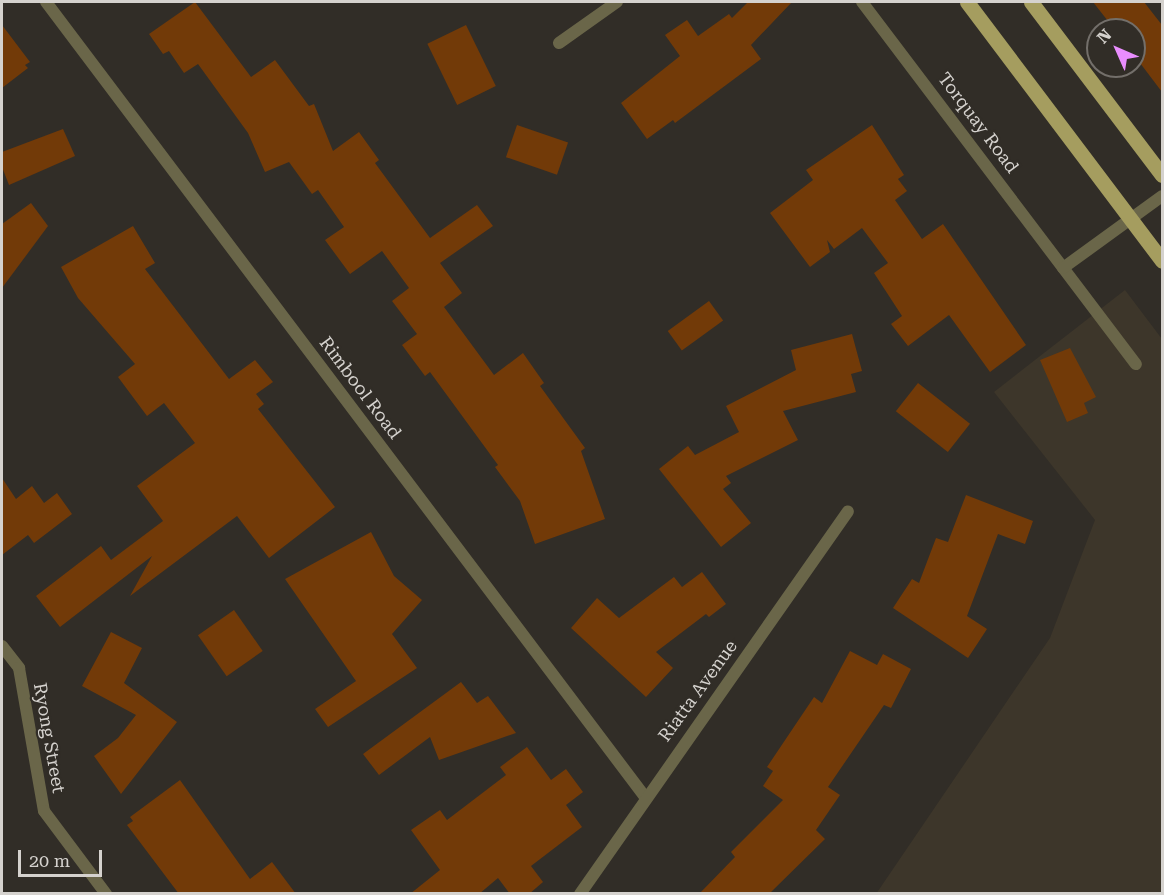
<!DOCTYPE html>
<html>
<head>
<meta charset="utf-8">
<style>
  body { margin:0 }
  #map { position:relative; width:1164px; height:895px; overflow:hidden; background:#312d27; font-family:"Roboto Serif",serif }
  div>[style] { position:absolute }
  .built>* { inset:0; background:#3d362a }
  .building>* { inset:0; background:#723a08; transform-origin:0 0 }
  .street>* { height:12px; margin:-6px; padding:0 6px; transform-origin:6px; border-radius:6px; background:#6a6649 }
  .primary>* { height:15px; margin:-7.5px; padding:0 7.5px; transform-origin:7.5px; border-radius:7.5px; background:#a59d5f }
  span { translate:-50% -50%; white-space:nowrap; text-align:center; line-height:1.15; -webkit-text-stroke:4.5px #312d27; paint-order:stroke }
  .street-label { font-size:18px; color:#d5d2ce }
  .frame { position:absolute; inset:0; border:3px solid #d5d2ce; pointer-events:none }
  .north { position:absolute; left:1086px; top:18px; width:60px; height:60px; box-sizing:border-box; background:#312d27; border:2px solid #736f6a; border-radius:50%; rotate:315deg; font-size:16px; font-weight:700; line-height:24px; text-align:center; color:#d5d2ce }
  .north::after { content:''; display:block; margin:auto; width:21px; height:27px; background:#e98dfe; clip-path:polygon(50% 0,100% 100%,50% 72%,0 100%) }
  .scale { position:absolute; left:18px; top:850px; width:84px; height:27px; box-sizing:border-box; border:3px solid #d5d2ce; border-top:0; padding-left:8px; font-size:18px; line-height:21px; white-space:nowrap; color:#d5d2ce; -webkit-text-stroke:4px #312d27; paint-order:stroke }
</style>
</head>
<body>
<div id="map">
  <div class="built">
    <i style="clip-path:polygon(1125px 290px,1162px 339px,1162px 893px,876px 894px,1050px 638px,1095px 520px,994px 392px)"></i>
  </div>
  <div class="building">
    <i style="clip-path:polygon(195px 2px,251px 77px,275px 60px,309px 106px,314px 104px,333px 151px,359px 132px,379px 160px,375px 163px,430px 238px,477px 205px,493px 226px,440px 263px,462px 293px,444px 307px,494px 375px,523px 353px,544px 383px,540px 386px,585px 448px,581px 451px,605px 519px,535px 544px,520px 501px,495px 467px,498px 465px,430px 372px,425px 376px,402px 345px,417px 334px,392px 301px,409px 288px,382px 251px,350px 274px,325px 240px,344px 227px,318px 190px,312px 194px,289px 162px,265px 172px,248px 133px,198px 64px,184px 73px,169px 51px,163px 54px,149px 34px)"></i>
    <i style="clip-path:polygon(748px 2px,792px 2px,751px 45px,761px 59px,675px 123px,673px 120px,647px 139px,621px 103px,680px 56px,665px 35px,687px 20px,698px 36px,729px 14px,732px 18px)"></i>
    <i style="clip-path:polygon(1093px 2px,1144px 2px,1162px 25px,1162px 92px,1134px 55px,1134px 30px,1115px 30px)"></i>
    <i style="clip-path:polygon(2px 25px,30px 62px,25px 65px,28px 68px,2px 88px)"></i>
    <i style="left:466px;top:25px;width:68px;height:43px;rotate:64deg"></i>
    <i style="left:517px;top:125px;width:54px;height:34px;rotate:19deg"></i>
    <i style="clip-path:polygon(872px 125px,904px 175px,898px 179px,907px 191px,895px 200px,922px 239px,943px 224px,1026px 345px,990px 372px,949px 315px,908px 346px,891px 324px,902px 316px,874px 273px,888px 263px,862px 228px,834px 249px,827px 240px,830px 252px,810px 267px,770px 213px,813px 180px,806px 170px)"></i>
    <i style="clip-path:polygon(63px 129px,75px 156px,9px 185px,2px 167px,2px 152px)"></i>
    <i style="clip-path:polygon(31px 203px,48px 226px,2px 288px,2px 224px)"></i>
    <i style="clip-path:polygon(133px 226px,155px 263px,145px 269px,229px 379px,255px 360px,273px 382px,256px 394px,264px 404px,258px 409px,335px 507px,269px 558px,237px 516px,130px 596px,152px 556px,60px 627px,36px 596px,101px 546px,111px 560px,163px 521px,137px 486px,195px 443px,164px 403px,147px 416px,118px 377px,135px 364px,78px 298px,61px 267px)"></i>
    <i style="left:709px;top:301px;width:24px;height:51px;rotate:54deg"></i>
    <i style="clip-path:polygon(852px 334px,862px 371px,851px 374px,856px 392px,783px 411px,798px 440px,726px 476px,731px 483px,723px 489px,751px 523px,721px 547px,659px 469px,688px 446px,695px 455px,739px 432px,726px 406px,796px 370px,791px 350px)"></i>
    <i style="clip-path:polygon(1070px 348px,1096px 397px,1084px 403px,1088px 413px,1067px 422px,1040px 360px)"></i>
    <i style="left:918px;top:383px;width:66px;height:36px;rotate:38deg"></i>
    <i style="clip-path:polygon(2px 478px,16px 499px,32px 486px,44px 503px,57px 493px,72px 514px,34px 543px,28px 535px,2px 555px)"></i>
    <i style="clip-path:polygon(966px 495px,1033px 521px,1025px 544px,998px 534px,967px 616px,987px 629px,968px 658px,893px 608px,912px 579px,919px 583px,936px 538px,948px 542px)"></i>
    <i style="clip-path:polygon(371px 532px,394px 576px,422px 600px,392px 634px,417px 668px,328px 727px,315px 709px,356px 681px,285px 579px)"></i>
    <i style="clip-path:polygon(702px 572px,726px 604px,709px 617px,706px 614px,656px 652px,673px 668px,646px 697px,571px 628px,597px 598px,619px 618px,674px 577px,682px 587px)"></i>
    <i style="left:234px;top:610px;width:50px;height:44px;rotate:55deg"></i>
    <i style="clip-path:polygon(111px 632px,142px 648px,124px 683px,177px 722px,121px 794px,94px 756px,118px 738px,136px 715px,82px 686px)"></i>
    <i style="clip-path:polygon(850px 651px,877px 665px,883px 654px,911px 669px,891px 708px,884px 705px,828px 787px,840px 795px,816px 830px,825px 839px,769px 894px,699px 894px,735px 857px,731px 852px,783px 800px,763px 786px,773px 771px,767px 767px,814px 697px,822px 703px)"></i>
    <i style="clip-path:polygon(461px 682px,477px 703px,488px 696px,516px 733px,439px 760px,430px 737px,379px 775px,363px 754px)"></i>
    <i style="clip-path:polygon(527px 747px,551px 780px,566px 769px,583px 792px,566px 805px,582px 827px,531px 866px,543px 882px,529px 894px,510px 894px,498px 878px,479px 894px,410px 894px,440px 870px,411px 830px,440px 810px,447px 820px,506px 775px,500px 767px)"></i>
    <i style="clip-path:polygon(180px 780px,250px 879px,272px 862px,296px 894px,179px 894px,127px 825px,133px 821px,130px 817px)"></i>
  </div>
  <div class="street">
    <i style="left:46px;top:2px;width:995px;rotate:53deg"></i>
    <i style="left:862px;top:2px;width:454px;rotate:52.9deg"></i>
    <i style="left:559px;top:43px;width:71px;rotate:-35.3deg"></i>
    <i style="left:1063px;top:268px;width:122px;rotate:-36deg"></i>
    <i style="left:2px;top:646px;width:28px;rotate:52deg"></i>
    <i style="left:19px;top:668px;width:145px;rotate:80.1deg"></i>
    <i style="left:44px;top:811px;width:104px;rotate:53.2deg"></i>
    <i style="left:580px;top:894px;width:467px;rotate:-55deg"></i>
  </div>
  <div class="primary">
    <i style="left:967px;top:2px;width:324px;rotate:53deg"></i>
    <i style="left:1031px;top:2px;width:217px;rotate:52.9deg"></i>
  </div>
  <div class="street-label">
    <span style="left:978px;top:123px;rotate:53deg">Torquay Road</span>
    <span style="left:360px;top:388px;rotate:53deg">Rimbool Road</span>
    <span style="left:698px;top:691px;rotate:-54deg">Riatta Avenue</span>
    <span style="left:49px;top:738px;rotate:80deg">Ryong Street</span>
  </div>
  <div class="frame"></div>
  <div class="north">N</div>
  <div class="scale">20 m</div>
</div>
</body>
</html>
